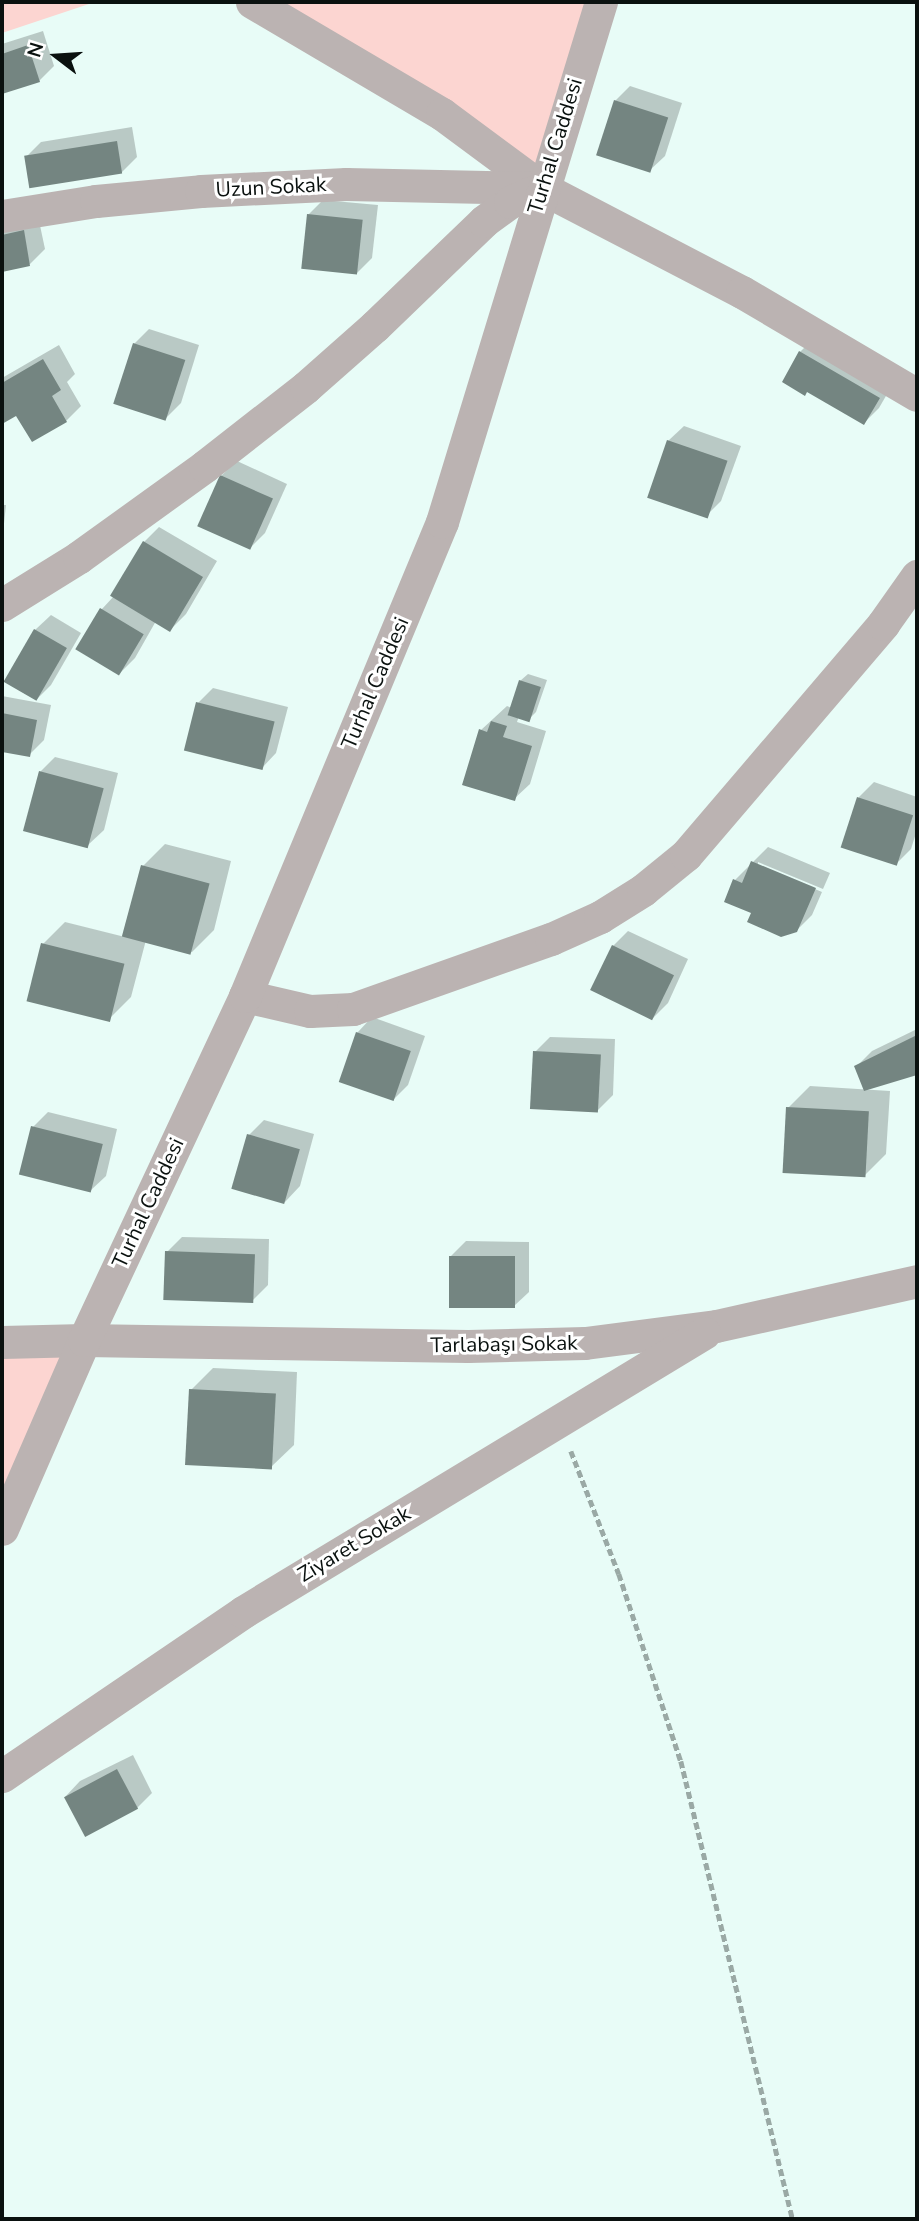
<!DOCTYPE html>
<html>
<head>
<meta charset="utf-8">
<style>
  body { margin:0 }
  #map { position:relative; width:919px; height:2221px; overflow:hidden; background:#e8fcf7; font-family:"Nunito Sans",sans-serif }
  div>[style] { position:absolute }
  .green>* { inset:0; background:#fcd5d1 }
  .shadow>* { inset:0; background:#0003 }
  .building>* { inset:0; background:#748581; transform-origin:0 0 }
  .path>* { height:4.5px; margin-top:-2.25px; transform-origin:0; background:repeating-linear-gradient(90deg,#9aa9a5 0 7px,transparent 0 10.5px) }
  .minor>* { height:33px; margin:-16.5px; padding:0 16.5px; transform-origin:16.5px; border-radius:16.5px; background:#bbb3b2 }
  span { translate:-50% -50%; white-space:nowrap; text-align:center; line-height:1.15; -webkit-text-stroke:6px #fff; paint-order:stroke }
  .street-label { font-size:21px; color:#0a110f }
  .frame { position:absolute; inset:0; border:4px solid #0a110f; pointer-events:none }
  .north { position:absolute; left:21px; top:21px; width:70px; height:70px; -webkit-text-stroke:5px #fff; paint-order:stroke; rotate:287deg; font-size:19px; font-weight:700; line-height:28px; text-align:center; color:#0a110f }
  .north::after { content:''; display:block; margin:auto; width:24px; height:32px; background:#0a110f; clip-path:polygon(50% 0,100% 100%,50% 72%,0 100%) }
</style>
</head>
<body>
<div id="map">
  <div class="green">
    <i style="clip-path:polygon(2px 2px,95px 2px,2px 33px)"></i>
    <i style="clip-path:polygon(252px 2px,601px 2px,542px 188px)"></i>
    <i style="clip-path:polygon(84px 1340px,2px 1529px,2px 1342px)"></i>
  </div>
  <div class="shadow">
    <i style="clip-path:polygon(43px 31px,54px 66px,39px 81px,2px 92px,2px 44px)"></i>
    <i style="clip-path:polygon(630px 86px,682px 103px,665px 156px,649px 171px,615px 101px)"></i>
    <i style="clip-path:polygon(132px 127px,137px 157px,122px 172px,26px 157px,41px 142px)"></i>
    <i style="clip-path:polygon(323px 200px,378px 205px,372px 258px,357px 273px,308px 215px)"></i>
    <i style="clip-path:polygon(38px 216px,45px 249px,30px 264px,2px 270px,2px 224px)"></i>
    <i style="clip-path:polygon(149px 329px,199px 345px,181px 403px,165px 419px,134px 344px)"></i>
    <i style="clip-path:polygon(815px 337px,894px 382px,879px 408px,864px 423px,808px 391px,800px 352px)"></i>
    <i style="clip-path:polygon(59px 345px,75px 374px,67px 382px,81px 406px,66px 421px,17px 413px,2px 422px,2px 378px)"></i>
    <i style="clip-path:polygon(684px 426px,741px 446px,721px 501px,706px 516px,668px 441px)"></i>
    <i style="clip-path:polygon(237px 461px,287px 484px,265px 533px,250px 548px,221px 476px)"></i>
    <i style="clip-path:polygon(2px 505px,6px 505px,2px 542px)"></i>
    <i style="clip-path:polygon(159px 527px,217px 561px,186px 614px,171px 629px,156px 621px,135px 658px,120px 673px,79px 649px,102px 609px,114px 596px,144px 542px)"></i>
    <i style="clip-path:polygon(51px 615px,81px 633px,51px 685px,36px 700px,5px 682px,35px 630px)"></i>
    <i style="clip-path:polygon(528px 674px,547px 680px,536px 712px,529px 719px,519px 716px,517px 722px,546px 731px,530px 784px,514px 799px,481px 730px,507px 706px,512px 708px,520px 681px)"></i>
    <i style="clip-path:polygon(213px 688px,288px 707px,276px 753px,261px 769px,198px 703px)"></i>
    <i style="clip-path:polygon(2px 696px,51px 705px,44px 740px,29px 755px,2px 750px)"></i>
    <i style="clip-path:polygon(55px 757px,118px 773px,104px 830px,88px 845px,40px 772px)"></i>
    <i style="clip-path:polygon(874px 782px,917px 797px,917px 830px,911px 849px,896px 864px,842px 846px,859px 797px)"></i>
    <i style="clip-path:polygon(165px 844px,231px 861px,214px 930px,192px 952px,146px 940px,131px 997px,109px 1019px,43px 944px,65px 922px,125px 937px,143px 866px)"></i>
    <i style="clip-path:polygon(768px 847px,830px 873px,823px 889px,758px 862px,758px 865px,822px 892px,812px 915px,796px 931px,754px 912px,735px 880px)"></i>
    <i style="clip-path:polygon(628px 931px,688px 959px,668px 1003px,653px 1018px,613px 946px)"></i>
    <i style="clip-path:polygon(372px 1017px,425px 1036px,408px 1085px,393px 1100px,357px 1033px)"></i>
    <i style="clip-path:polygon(917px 1029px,917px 1073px,865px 1089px,856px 1067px,872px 1051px)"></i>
    <i style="clip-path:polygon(550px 1037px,615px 1039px,613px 1095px,597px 1111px,535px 1052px)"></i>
    <i style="clip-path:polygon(810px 1086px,890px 1091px,886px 1154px,864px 1176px,788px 1108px)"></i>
    <i style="clip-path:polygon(48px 1112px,117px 1129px,106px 1176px,90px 1191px,33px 1127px)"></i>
    <i style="clip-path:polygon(264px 1120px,314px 1134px,300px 1186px,285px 1202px,249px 1135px)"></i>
    <i style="clip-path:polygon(182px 1237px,269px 1239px,268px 1285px,253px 1300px,167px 1252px)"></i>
    <i style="clip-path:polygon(466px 1241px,529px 1242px,529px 1292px,513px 1307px,451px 1256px)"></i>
    <i style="clip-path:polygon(213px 1368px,297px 1372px,294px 1445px,271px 1467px,191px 1390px)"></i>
    <i style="clip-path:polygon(133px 1755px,152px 1793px,137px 1808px,65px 1797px,80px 1781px)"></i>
  </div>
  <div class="building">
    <i style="clip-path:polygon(28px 45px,40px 82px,2px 94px,2px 54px)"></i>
    <i style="left:614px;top:100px;width:57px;height:58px;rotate:18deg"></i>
    <i style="left:117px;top:141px;width:33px;height:94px;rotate:81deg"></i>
    <i style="left:307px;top:214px;width:56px;height:55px;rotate:6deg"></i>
    <i style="clip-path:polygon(24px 230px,30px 266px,2px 272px,2px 235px)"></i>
    <i style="left:133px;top:343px;width:55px;height:64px;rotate:18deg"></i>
    <i style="clip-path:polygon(799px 351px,880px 398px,864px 425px,807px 392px,805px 396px,782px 382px)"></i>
    <i style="clip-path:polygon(43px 359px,61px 390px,52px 396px,67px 422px,32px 442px,16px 416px,2px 424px,2px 383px)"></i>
    <i style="left:667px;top:440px;width:64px;height:61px;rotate:19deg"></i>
    <i style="left:220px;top:475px;width:58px;height:56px;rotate:24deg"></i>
    <i style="left:143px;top:541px;width:70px;height:64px;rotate:31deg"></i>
    <i style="left:100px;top:608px;width:51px;height:48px;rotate:31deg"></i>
    <i style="left:34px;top:629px;width:38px;height:61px;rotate:30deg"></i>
    <i style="left:519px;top:680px;width:23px;height:37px;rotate:18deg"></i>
    <i style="left:196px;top:702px;width:81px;height:50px;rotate:14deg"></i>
    <i style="clip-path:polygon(2px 713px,37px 720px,30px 757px,2px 752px)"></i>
    <i style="clip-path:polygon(491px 721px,507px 726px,503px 737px,532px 746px,515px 801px,462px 785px,479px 729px,487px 732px)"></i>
    <i style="left:39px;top:771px;width:67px;height:62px;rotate:15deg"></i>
    <i style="left:857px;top:797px;width:59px;height:53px;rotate:18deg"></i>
    <i style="clip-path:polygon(751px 861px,816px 888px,797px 932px,781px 937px,747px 922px,751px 913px,724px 902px,733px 879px,742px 883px)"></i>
    <i style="left:141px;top:865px;width:71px;height:74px;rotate:15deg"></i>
    <i style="left:41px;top:943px;width:86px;height:60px;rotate:14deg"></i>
    <i style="left:612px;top:945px;width:69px;height:50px;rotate:26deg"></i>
    <i style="left:356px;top:1032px;width:58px;height:53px;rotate:19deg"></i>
    <i style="clip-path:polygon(917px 1035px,917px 1075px,864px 1091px,854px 1066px)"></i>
    <i style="left:533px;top:1051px;width:68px;height:58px;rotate:3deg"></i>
    <i style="left:786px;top:1107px;width:83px;height:66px;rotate:3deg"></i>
    <i style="left:31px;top:1126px;width:74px;height:50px;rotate:14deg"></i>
    <i style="left:247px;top:1134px;width:55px;height:57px;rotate:16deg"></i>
    <i style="left:165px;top:1251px;width:90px;height:49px;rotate:2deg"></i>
    <i style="left:449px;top:1256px;width:66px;height:52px"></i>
    <i style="left:189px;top:1389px;width:87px;height:76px;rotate:3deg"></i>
    <i style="left:117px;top:1769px;width:45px;height:60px;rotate:62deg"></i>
  </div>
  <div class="path">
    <i style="left:571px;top:1451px;width:132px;rotate:68.7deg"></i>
    <i style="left:619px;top:1574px;width:197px;rotate:71.7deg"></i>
    <i style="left:681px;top:1761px;width:471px;rotate:76.3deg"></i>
  </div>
  <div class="minor">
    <i style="left:252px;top:2px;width:221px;rotate:30.5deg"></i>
    <i style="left:442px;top:114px;width:124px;rotate:36.5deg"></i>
    <i style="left:542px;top:188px;width:225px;rotate:27.5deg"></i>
    <i style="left:742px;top:292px;width:203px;rotate:30.5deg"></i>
    <i style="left:2px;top:216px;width:95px;rotate:-9.1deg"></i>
    <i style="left:96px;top:201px;width:105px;rotate:-5.4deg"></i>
    <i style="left:201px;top:191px;width:145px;rotate:-2.8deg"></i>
    <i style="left:346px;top:184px;width:190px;rotate:1.2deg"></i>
    <i style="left:2px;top:605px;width:91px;rotate:-31.9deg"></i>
    <i style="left:79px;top:557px;width:155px;rotate:-35.8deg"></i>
    <i style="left:205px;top:466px;width:128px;rotate:-38deg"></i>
    <i style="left:306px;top:387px;width:92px;rotate:-41.5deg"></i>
    <i style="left:375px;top:326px;width:151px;rotate:-43.9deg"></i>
    <i style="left:484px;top:221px;width:32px;rotate:-36deg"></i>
    <i style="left:510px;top:202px;width:35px;rotate:-24deg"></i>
    <i style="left:245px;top:996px;width:67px;rotate:13deg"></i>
    <i style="left:310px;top:1011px;width:43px;rotate:-2.7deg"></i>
    <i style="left:353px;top:1009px;width:210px;rotate:-19.5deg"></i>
    <i style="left:551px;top:939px;width:54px;rotate:-24.2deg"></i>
    <i style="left:600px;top:917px;width:51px;rotate:-32.1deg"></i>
    <i style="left:643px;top:890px;width:55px;rotate:-39.1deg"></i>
    <i style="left:686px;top:855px;width:304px;rotate:-49.5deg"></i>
    <i style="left:883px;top:624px;width:59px;rotate:-54.7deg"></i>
    <i style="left:2px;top:1342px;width:82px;rotate:-1.4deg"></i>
    <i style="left:84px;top:1340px;width:384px;rotate:0.9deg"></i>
    <i style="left:468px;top:1346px;width:117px;rotate:-1.5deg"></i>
    <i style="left:585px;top:1343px;width:132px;rotate:-7.4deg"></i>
    <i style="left:716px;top:1326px;width:206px;rotate:-12.6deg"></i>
    <i style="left:2px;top:1529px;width:206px;rotate:-66.5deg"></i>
    <i style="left:84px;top:1340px;width:380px;rotate:-64.9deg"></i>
    <i style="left:245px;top:996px;width:513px;rotate:-67.43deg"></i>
    <i style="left:442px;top:522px;width:544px;rotate:-73deg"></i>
    <i style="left:2px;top:1776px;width:292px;rotate:-34.2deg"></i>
    <i style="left:243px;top:1612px;width:539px;rotate:-31.18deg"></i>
  </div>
  <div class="street-label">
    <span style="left:555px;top:146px;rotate:-73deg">Turhal Caddesi</span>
    <span style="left:271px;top:187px;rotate:-3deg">Uzun Sokak</span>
    <span style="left:375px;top:683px;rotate:-67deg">Turhal Caddesi</span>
    <span style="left:148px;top:1203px;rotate:-65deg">Turhal Caddesi</span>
    <span style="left:504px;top:1344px;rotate:-1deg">Tarlabaşı Sokak</span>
    <span style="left:354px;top:1544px;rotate:-31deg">Ziyaret Sokak</span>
  </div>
  <div class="frame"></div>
  <div class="north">N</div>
</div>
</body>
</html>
